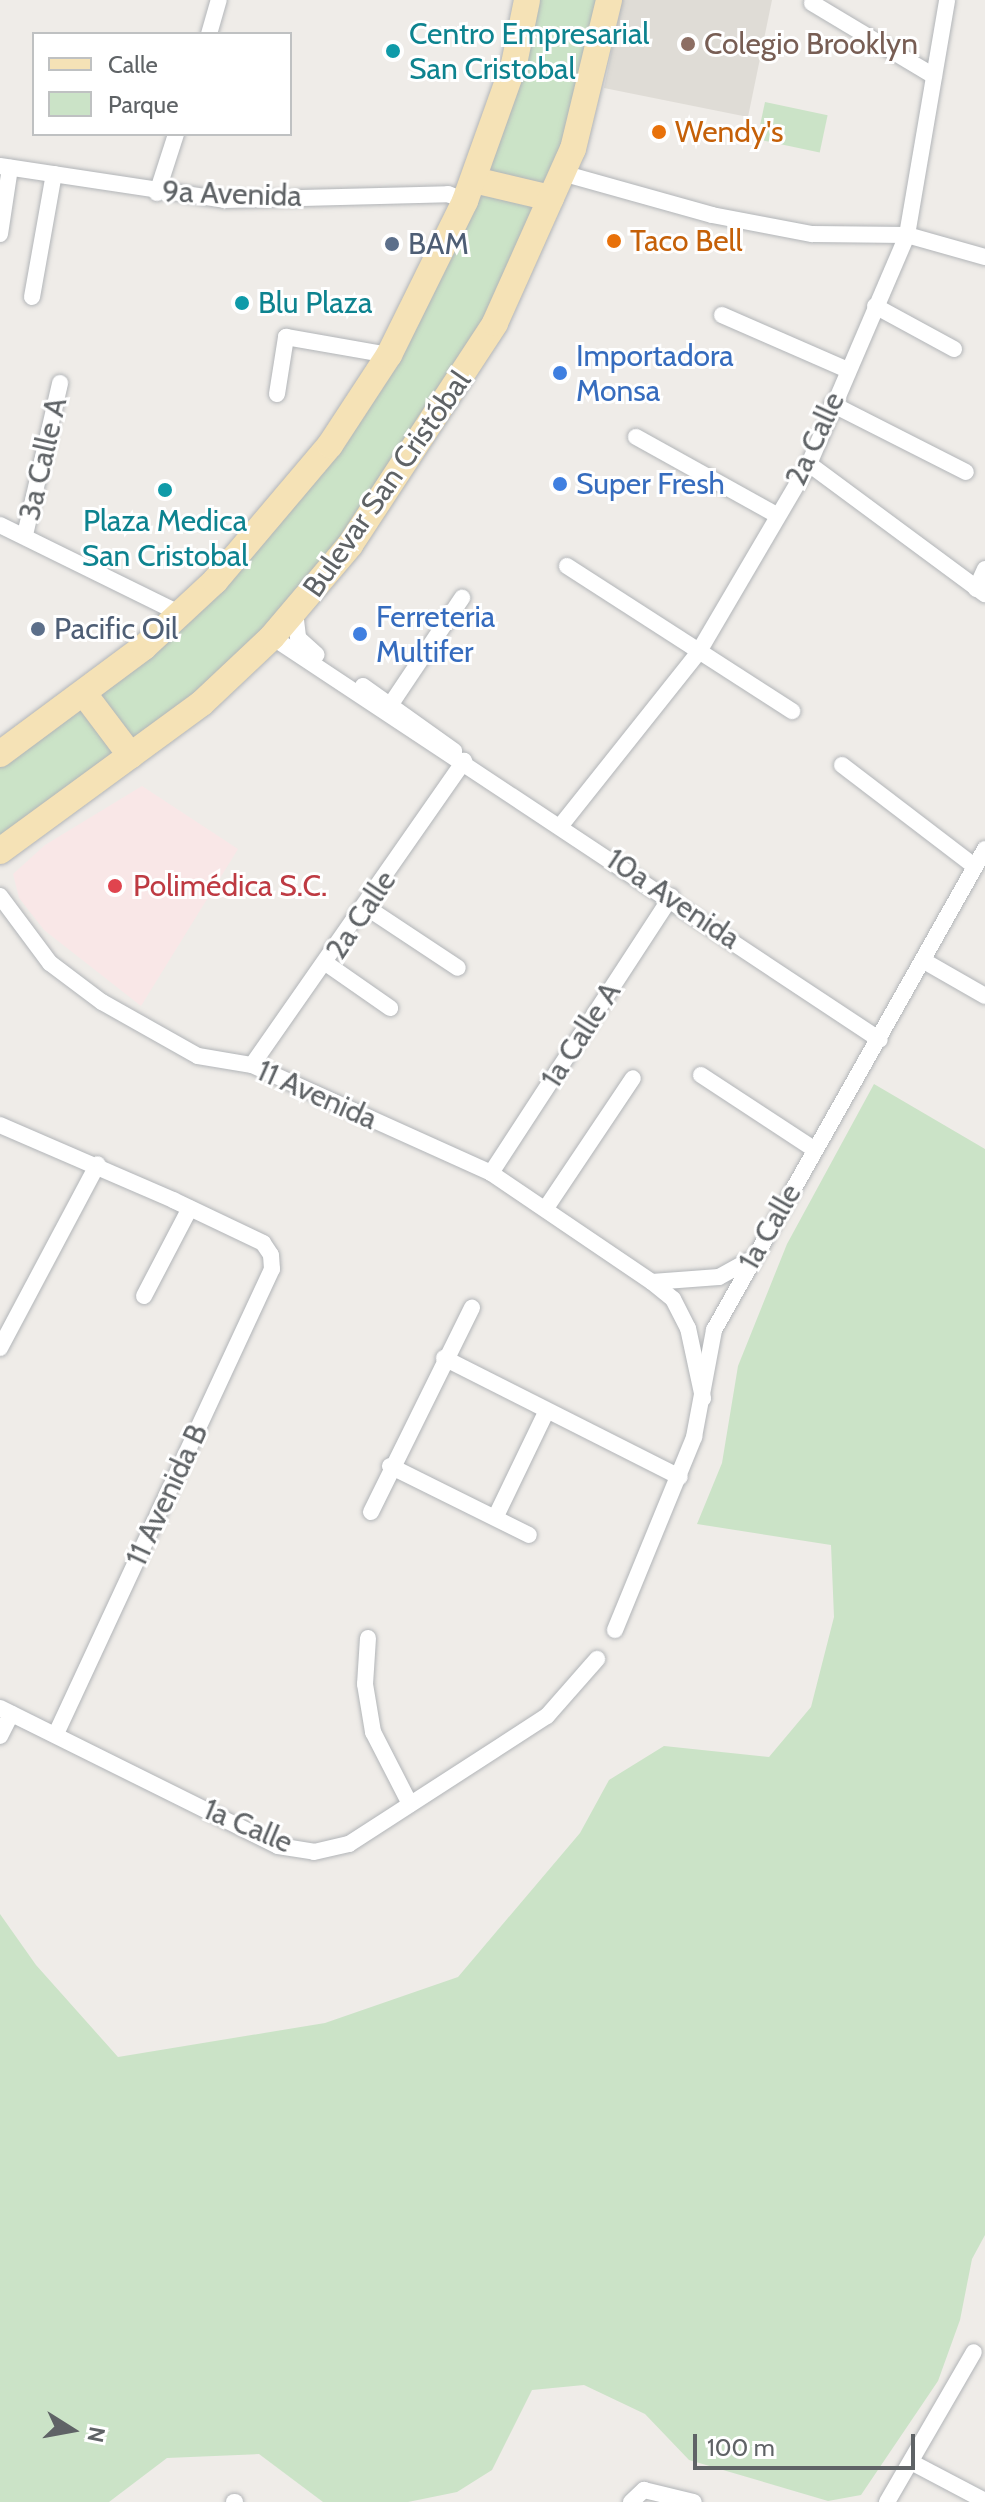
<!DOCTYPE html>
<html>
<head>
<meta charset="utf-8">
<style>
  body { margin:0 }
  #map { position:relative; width:985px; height:2502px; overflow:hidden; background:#efece8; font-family:Cabin,sans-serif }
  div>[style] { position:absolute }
  .education>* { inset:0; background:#dfdcd6 }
  .medical>* { inset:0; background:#f9e7e7 }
  .green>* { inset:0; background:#cbe3c7; transform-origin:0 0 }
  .roads { filter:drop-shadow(0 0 2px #b2b5b8) drop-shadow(0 0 2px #b2b5b8) }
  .street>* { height:16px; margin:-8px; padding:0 8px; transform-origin:8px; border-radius:8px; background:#fff }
  .primary>* { height:26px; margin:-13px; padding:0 13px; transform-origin:13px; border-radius:13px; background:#f5e2b6 }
  .dots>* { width:22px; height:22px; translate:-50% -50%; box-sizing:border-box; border:4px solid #fff; border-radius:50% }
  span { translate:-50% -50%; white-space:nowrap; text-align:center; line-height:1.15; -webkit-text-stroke:6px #fff; paint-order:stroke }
  .culture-label { font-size:30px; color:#0d838f }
  .left { translate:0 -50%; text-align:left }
  .education-label { font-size:30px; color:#785e54 }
  .food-label { font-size:30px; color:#c56008 }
  .street-label { font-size:30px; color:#5f6366 }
  .service-label { font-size:30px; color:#4e5e75 }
  .shop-label { font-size:30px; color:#366cbe }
  .health-label { font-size:30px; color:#be3a42 }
  .legend { position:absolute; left:32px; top:32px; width:260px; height:104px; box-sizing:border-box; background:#fff; border:2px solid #bfc1c2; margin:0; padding:10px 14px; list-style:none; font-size:24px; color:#5f6366 }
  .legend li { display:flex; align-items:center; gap:16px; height:40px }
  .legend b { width:40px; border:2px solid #bfc1c2 }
  .north { position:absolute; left:32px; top:2390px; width:80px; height:80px; -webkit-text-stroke:6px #fff; paint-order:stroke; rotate:101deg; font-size:22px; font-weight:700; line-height:32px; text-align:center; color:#5f6366 }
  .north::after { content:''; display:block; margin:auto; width:28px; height:36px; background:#5f6366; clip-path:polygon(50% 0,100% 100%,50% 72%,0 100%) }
  .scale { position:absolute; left:693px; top:2434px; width:222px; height:36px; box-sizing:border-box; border:4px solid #5f6366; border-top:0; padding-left:10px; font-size:24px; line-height:28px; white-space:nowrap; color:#5f6366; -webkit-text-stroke:6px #fff; paint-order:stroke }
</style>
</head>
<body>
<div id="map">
  <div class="education">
    <i style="clip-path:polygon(622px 0,772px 0,748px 117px,604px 88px)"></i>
  </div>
  <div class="medical">
    <i style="clip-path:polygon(142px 786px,238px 849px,141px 1006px,44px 930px,19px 898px,13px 874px,45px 845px)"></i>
  </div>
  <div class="green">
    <i style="clip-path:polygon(536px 0,604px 0,550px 193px,481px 176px)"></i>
    <i style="left:765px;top:102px;width:64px;height:38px;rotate:12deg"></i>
    <i style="clip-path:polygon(477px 186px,545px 202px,509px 284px,302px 595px,132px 749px,92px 695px,263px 539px)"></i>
    <i style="clip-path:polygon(84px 701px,124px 754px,0 842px,0 764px)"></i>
    <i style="clip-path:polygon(874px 1084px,985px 1149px,985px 2235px,972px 2259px,960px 2320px,938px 2381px,861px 2495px,828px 2501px,689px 2460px,645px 2414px,584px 2385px,532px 2390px,492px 2470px,457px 2492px,408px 2502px,323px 2502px,259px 2454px,167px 2458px,109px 2502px,0 2502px,0 1914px,36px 1965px,118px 2057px,325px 2023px,458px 1977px,580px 1833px,609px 1780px,664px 1746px,769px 1757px,811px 1707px,834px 1617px,831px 1545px,697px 1524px,722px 1463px,738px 1366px,787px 1244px)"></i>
  </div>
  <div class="roads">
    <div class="street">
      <i style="left:812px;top:3px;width:142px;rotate:30.9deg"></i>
      <i style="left:209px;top:34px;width:35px;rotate:-74deg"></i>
      <i style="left:0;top:166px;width:227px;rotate:8.6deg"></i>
      <i style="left:224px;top:200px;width:224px;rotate:-1.5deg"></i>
      <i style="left:448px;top:194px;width:18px;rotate:22deg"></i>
      <i style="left:562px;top:173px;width:156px;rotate:15.6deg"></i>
      <i style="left:712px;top:215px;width:102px;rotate:10.8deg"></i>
      <i style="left:812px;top:234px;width:95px;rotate:0.6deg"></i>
      <i style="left:907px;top:235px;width:81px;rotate:15.8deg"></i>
      <i style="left:157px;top:193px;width:62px;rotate:-72.1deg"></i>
      <i style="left:0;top:234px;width:67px;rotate:-81.4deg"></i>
      <i style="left:32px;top:297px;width:125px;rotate:-79.9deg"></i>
      <i style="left:875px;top:306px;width:90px;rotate:28.6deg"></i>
      <i style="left:722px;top:315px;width:137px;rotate:23.6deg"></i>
      <i style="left:277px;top:394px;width:58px;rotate:-81deg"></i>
      <i style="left:286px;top:337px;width:105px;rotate:9.9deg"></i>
      <i style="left:832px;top:404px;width:150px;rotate:26.9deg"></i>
      <i style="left:636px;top:437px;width:161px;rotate:29deg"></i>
      <i style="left:809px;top:464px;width:219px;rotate:36.5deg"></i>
      <i style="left:0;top:525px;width:202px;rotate:26.2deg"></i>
      <i style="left:25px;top:535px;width:156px;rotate:-77deg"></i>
      <i style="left:567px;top:566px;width:268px;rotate:32.8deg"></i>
      <i style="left:976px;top:589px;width:22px;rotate:-66deg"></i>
      <i style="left:295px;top:612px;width:26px;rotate:83deg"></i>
      <i style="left:298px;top:638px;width:25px;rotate:42deg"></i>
      <i style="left:272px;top:637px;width:729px;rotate:33.54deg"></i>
      <i style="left:363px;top:686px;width:112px;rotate:35.5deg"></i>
      <i style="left:391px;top:704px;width:128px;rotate:-56.2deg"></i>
      <i style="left:842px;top:765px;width:166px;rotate:37.4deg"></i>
      <i style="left:562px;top:824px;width:218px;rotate:-51.5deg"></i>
      <i style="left:698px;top:653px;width:219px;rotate:-59.6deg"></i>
      <i style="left:809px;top:464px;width:249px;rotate:-66.8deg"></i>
      <i style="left:907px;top:235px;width:238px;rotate:-80.3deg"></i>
      <i style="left:0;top:896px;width:84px;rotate:53.3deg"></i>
      <i style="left:50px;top:963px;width:65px;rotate:36.9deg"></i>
      <i style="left:102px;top:1002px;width:110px;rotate:29.4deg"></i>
      <i style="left:198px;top:1056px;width:55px;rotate:9.5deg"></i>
      <i style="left:252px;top:1065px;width:262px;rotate:24.3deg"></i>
      <i style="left:491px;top:1173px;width:194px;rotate:34.1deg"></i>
      <i style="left:652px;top:1282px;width:27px;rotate:39deg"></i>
      <i style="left:673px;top:1299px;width:33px;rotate:63deg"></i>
      <i style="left:688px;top:1328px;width:72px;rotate:77.9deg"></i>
      <i style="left:366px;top:907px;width:110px;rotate:33.5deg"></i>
      <i style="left:924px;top:961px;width:70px;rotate:29.8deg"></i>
      <i style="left:327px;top:964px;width:77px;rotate:34.9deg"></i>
      <i style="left:252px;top:1065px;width:371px;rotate:-55.1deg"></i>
      <i style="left:701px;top:1075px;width:136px;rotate:33.3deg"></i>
      <i style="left:0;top:1125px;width:189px;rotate:23.4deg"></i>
      <i style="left:173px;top:1200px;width:100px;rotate:25.5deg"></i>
      <i style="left:263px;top:1243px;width:14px;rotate:56deg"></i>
      <i style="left:271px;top:1255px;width:14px;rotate:86deg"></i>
      <i style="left:272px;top:1269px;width:513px;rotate:114.92deg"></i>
      <i style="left:491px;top:1173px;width:330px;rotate:-56.9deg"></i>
      <i style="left:546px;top:1208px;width:156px;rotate:-56.2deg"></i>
      <i style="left:652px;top:1282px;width:67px;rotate:-4.3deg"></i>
      <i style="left:719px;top:1277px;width:33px;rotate:-29deg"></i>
      <i style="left:144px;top:1296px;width:99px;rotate:-62.4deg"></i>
      <i style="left:0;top:1348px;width:208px;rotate:-62deg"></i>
      <i style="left:444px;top:1358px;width:264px;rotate:26.8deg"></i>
      <i style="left:390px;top:1466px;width:155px;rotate:26.4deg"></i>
      <i style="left:371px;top:1512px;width:228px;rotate:-63.7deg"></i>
      <i style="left:497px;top:1514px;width:113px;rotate:-64.3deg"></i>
      <i style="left:615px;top:1630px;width:209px;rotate:-67.7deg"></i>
      <i style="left:694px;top:1437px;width:109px;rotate:-79.4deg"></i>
      <i style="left:714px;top:1330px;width:552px;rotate:-60.6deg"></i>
      <i style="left:368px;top:1638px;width:46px;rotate:93.7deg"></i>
      <i style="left:365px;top:1684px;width:49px;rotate:80.5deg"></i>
      <i style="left:373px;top:1732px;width:81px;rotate:62.8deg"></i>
      <i style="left:0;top:1708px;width:310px;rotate:26.4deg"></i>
      <i style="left:278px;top:1846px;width:36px;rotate:9deg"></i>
      <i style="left:314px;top:1852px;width:36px;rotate:-13deg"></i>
      <i style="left:349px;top:1844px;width:236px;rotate:-32.9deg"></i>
      <i style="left:547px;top:1716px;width:76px;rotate:-48.7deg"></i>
      <i style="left:0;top:1736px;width:25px;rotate:-63deg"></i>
      <i style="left:911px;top:2462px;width:84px;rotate:27.8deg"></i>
      <i style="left:234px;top:2502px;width:1px"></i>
      <i style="left:631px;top:2502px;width:18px;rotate:-43deg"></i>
      <i style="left:644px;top:2490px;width:51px;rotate:13.5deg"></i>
      <i style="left:887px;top:2502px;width:173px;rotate:-59.9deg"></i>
    </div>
    <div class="primary">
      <i style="left:474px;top:180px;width:79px;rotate:13.2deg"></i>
      <i style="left:85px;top:695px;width:76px;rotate:53deg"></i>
      <i style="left:0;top:754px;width:179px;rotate:-36.6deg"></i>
      <i style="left:144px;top:647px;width:97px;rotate:-42.9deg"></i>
      <i style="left:215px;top:581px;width:178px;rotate:-49.8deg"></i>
      <i style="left:330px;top:445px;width:108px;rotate:-56.8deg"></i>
      <i style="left:389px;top:355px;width:172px;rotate:-63.7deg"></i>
      <i style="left:465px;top:201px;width:145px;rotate:-70.3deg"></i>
      <i style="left:514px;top:64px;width:65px;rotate:-78.5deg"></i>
      <i style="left:0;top:851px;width:250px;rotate:-36.2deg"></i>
      <i style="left:202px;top:703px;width:96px;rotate:-43.3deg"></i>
      <i style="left:272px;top:637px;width:121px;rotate:-49.7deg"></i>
      <i style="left:350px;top:545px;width:265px;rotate:-56.8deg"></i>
      <i style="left:495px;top:323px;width:191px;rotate:-65.9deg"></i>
      <i style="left:573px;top:149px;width:153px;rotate:-76.4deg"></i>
    </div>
  </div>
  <div class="dots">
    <i style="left:688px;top:44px;background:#8d6e63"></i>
    <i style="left:393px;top:51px;background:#0f9aa8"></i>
    <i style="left:659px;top:132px;background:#e8710a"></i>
    <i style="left:614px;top:241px;background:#e8710a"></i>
    <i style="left:392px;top:244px;background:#5c6f8a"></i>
    <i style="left:242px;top:303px;background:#0f9aa8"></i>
    <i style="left:560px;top:373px;background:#3f7fe0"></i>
    <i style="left:560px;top:484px;background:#3f7fe0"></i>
    <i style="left:165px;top:490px;background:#0f9aa8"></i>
    <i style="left:38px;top:629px;background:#5c6f8a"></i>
    <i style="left:360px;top:634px;background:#3f7fe0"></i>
    <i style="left:115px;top:886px;background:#e0444e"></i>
  </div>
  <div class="culture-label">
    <span class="left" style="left:409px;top:51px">Centro Empresarial<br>San Cristobal</span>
    <span class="left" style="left:258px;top:303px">Blu Plaza</span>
    <span style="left:165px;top:538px">Plaza Medica<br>San Cristobal</span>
  </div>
  <div class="education-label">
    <span class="left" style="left:704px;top:44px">Colegio Brooklyn</span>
  </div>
  <div class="food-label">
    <span class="left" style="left:675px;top:132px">Wendy's</span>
    <span class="left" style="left:630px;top:241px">Taco Bell</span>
  </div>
  <div class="street-label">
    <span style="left:232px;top:194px;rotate:2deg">9a Avenida</span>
    <span style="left:815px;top:439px;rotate:-65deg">2a Calle</span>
    <span style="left:43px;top:459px;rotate:-77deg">3a Calle A</span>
    <span style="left:387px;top:484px;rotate:-55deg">Bulevar San Cristóbal</span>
    <span style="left:673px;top:899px;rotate:34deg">10a Avenida</span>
    <span style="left:361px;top:915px;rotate:-56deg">2a Calle</span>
    <span style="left:581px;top:1035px;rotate:-57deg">1a Calle A</span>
    <span style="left:317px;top:1095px;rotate:24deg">11 Avenida</span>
    <span style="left:770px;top:1227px;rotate:-60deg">1a Calle</span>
    <span style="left:167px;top:1495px;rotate:-65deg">11 Avenida B</span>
    <span style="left:248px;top:1826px;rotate:23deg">1a Calle</span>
  </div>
  <div class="service-label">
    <span class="left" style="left:408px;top:244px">BAM</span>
    <span class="left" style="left:54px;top:629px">Pacific Oil</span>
  </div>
  <div class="shop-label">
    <span class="left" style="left:576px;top:373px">Importadora<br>Monsa</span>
    <span class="left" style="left:576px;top:484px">Super Fresh</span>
    <span class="left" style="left:376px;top:634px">Ferreteria<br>Multifer</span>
  </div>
  <div class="health-label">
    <span class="left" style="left:133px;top:886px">Polimédica S.C.</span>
  </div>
  <ul class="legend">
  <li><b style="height:10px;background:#f5e2b6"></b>Calle</li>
  <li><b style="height:22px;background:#cbe3c7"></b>Parque</li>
  </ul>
  <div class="north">N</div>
  <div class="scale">100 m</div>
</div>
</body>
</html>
